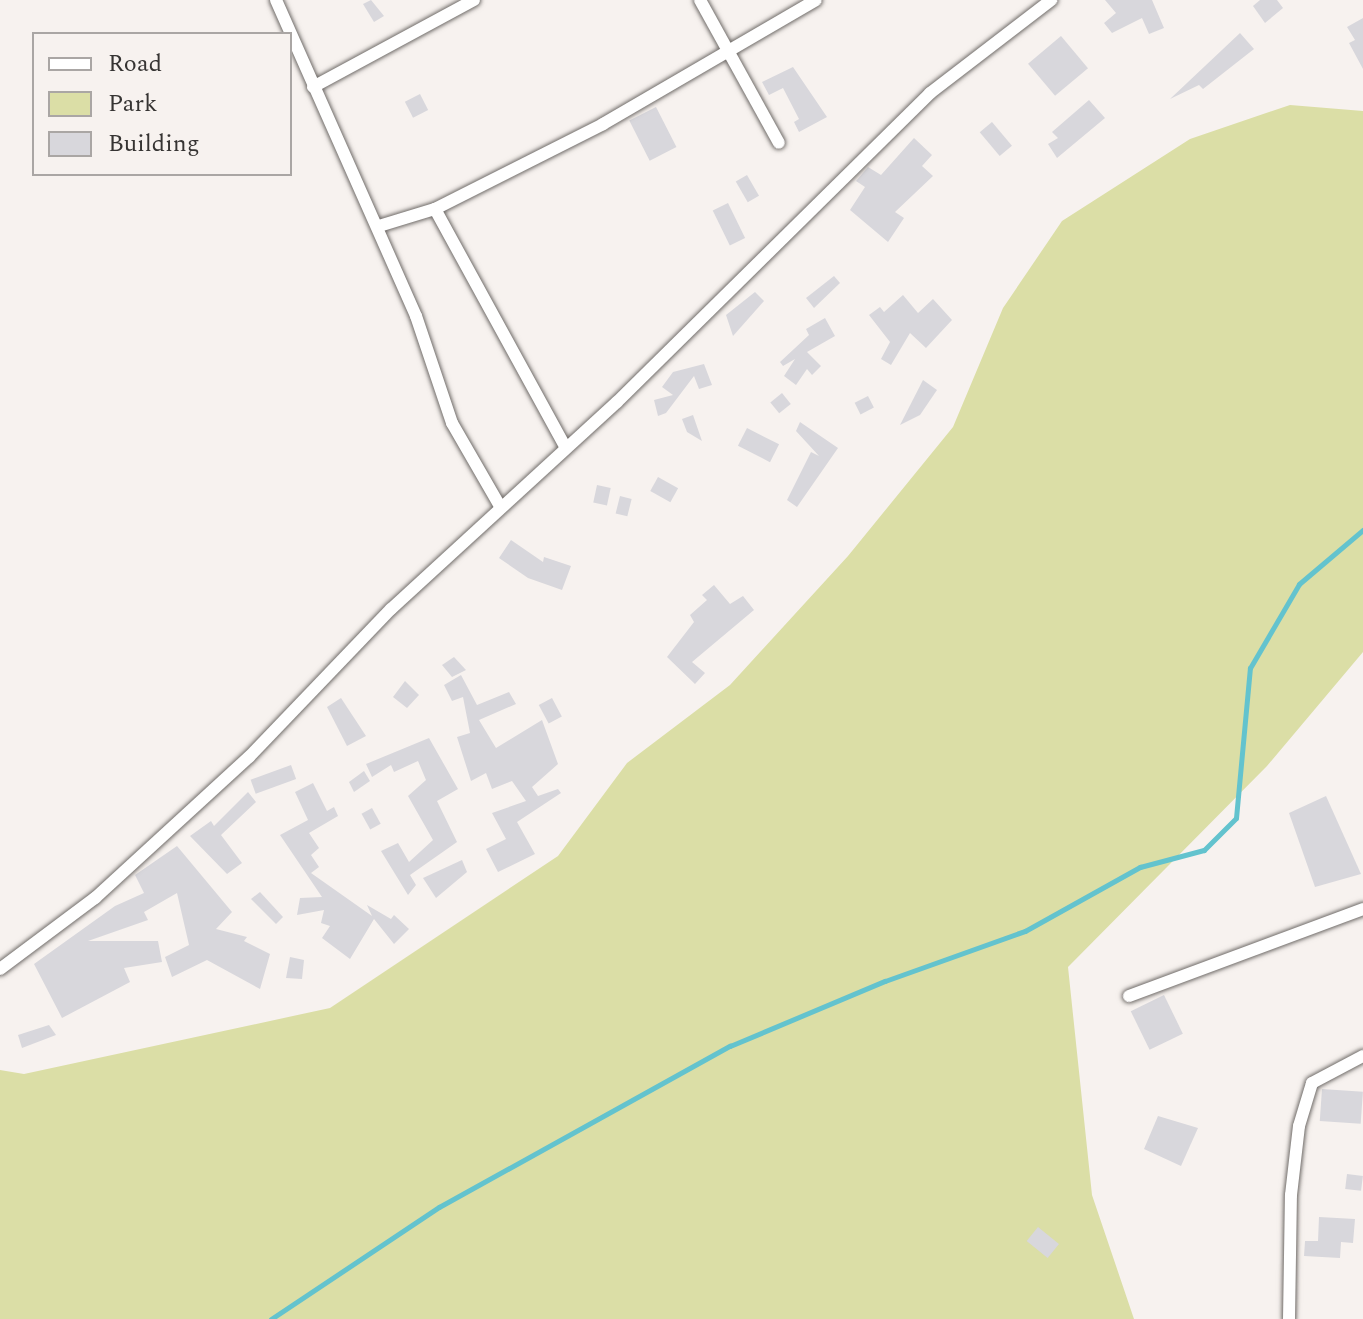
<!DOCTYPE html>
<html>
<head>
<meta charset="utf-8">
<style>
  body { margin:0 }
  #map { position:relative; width:1363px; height:1319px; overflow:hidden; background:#f7f2ef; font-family:Spectral,serif }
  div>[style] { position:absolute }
  .green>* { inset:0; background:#dbdea6 }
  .stream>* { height:5px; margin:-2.5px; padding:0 2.5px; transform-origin:2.5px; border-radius:2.5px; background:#63c3ce }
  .building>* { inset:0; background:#d8d7dc; transform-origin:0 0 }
  .roads { filter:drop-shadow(0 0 2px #706c69) drop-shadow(0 0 2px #706c69) }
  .minor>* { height:12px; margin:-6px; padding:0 6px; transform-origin:6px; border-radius:6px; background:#fff }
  span { translate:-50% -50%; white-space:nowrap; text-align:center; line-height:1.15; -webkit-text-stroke:7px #f7f2ef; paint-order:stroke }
  .legend { position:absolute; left:32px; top:32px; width:260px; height:144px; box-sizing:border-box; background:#f7f2ef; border:2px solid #aaa6a4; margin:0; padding:10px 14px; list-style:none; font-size:24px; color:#363433 }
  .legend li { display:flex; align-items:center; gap:16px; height:40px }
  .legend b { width:40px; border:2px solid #aaa6a4 }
</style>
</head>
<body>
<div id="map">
  <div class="green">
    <i style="clip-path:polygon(1290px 105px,1363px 111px,1363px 652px,1267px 766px,1068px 967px,1092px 1195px,1134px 1319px,0 1319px,0 1070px,24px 1074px,330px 1008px,558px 856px,627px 763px,730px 685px,848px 556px,953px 427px,1003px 308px,1062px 221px,1190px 139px)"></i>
  </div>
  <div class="stream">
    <i style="left:271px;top:1319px;width:202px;rotate:-33.7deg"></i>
    <i style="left:439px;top:1207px;width:333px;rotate:-29deg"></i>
    <i style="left:730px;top:1046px;width:168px;rotate:-22.8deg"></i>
    <i style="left:885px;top:981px;width:149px;rotate:-19.7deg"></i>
    <i style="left:1025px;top:931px;width:132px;rotate:-29.1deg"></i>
    <i style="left:1140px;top:867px;width:66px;rotate:-14.9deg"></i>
    <i style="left:1204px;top:850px;width:45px;rotate:-45deg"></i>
    <i style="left:1236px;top:818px;width:151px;rotate:-84.7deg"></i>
    <i style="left:1250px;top:668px;width:97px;rotate:-59.7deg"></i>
    <i style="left:1299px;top:584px;width:84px;rotate:-40.2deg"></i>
  </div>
  <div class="building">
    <i style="clip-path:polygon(371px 0,384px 16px,374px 22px,363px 4px)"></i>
    <i style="clip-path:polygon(1105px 0,1152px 0,1164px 28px,1149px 34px,1142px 18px,1112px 33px,1104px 23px,1116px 13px)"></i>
    <i style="clip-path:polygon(1260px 0,1277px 0,1283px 8px,1265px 23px,1253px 6px)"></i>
    <i style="clip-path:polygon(1363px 18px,1363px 69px,1349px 43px,1355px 40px,1347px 27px)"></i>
    <i style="clip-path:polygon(1240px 33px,1254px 49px,1203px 89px,1199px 85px,1170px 99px)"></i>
    <i style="left:1061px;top:36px;width:42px;height:43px;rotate:50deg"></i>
    <i style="clip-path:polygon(793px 67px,827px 117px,799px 132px,794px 122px,799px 119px,783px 88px,769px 95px,762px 82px)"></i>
    <i style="left:420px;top:94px;width:18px;height:17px;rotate:63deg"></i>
    <i style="clip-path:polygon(1089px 100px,1105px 118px,1057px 158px,1048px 144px,1058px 138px,1052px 132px)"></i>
    <i style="left:656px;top:107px;width:45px;height:30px;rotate:63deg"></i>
    <i style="left:992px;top:122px;width:31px;height:16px;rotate:50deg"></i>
    <i style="clip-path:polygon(914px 138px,932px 155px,922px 166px,933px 176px,895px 212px,904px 218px,888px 242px,850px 210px,865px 187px,856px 181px,868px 167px,881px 175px)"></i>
    <i style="left:747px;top:175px;width:24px;height:13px;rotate:60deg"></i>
    <i style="left:728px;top:203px;width:39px;height:17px;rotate:64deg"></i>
    <i style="clip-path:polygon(834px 276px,840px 283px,814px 308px,806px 298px)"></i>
    <i style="clip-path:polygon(755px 292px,764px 301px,733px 336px,726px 315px)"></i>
    <i style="clip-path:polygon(903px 295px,918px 313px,933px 299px,952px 320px,926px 348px,910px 333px,891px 365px,881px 359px,890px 342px,869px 315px,880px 307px,884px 312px)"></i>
    <i style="clip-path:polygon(825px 318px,835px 336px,807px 352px,821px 366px,812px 375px,807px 369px,796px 385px,784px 376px,795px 359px,783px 366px,780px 362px,809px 335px,806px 329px)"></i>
    <i style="clip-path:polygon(704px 364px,712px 385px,699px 389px,694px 376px,666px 413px,658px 416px,654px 400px,673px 395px,662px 387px,673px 372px)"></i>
    <i style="clip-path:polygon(923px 380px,937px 390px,920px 415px,900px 425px)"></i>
    <i style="left:782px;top:393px;width:14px;height:15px;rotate:51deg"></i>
    <i style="left:868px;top:396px;width:13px;height:15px;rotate:63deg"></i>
    <i style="clip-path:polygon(693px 415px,702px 441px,687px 432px,682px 419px)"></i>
    <i style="clip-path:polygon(800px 422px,838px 448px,797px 507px,787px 500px,811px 452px,819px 456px,796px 431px)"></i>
    <i style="left:747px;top:428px;width:36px;height:20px;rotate:27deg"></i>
    <i style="left:658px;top:477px;width:23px;height:16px;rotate:29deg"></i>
    <i style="left:597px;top:485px;width:14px;height:18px;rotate:12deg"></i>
    <i style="left:620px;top:496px;width:12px;height:18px;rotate:14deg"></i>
    <i style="clip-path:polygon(511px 540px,543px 562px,544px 557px,571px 566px,562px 590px,528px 578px,499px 558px)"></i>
    <i style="clip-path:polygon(714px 585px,730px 604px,743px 596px,754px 610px,692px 662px,705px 673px,695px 684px,667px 657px,694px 622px,690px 615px,707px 600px,702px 595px)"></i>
    <i style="clip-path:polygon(454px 657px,466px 670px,452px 677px,442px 665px)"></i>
    <i style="clip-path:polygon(461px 675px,477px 705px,509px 692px,516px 704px,479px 720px,496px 748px,542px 720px,558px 764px,532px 787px,538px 796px,558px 789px,561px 793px,517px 822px,535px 854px,498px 872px,486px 849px,506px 839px,492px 813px,526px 801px,512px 781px,492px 789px,486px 773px,471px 781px,457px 737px,470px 733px,463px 697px,452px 701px,444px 685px)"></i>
    <i style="clip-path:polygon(405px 681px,419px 695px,407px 708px,393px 697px)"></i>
    <i style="clip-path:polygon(341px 698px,366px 736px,347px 746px,327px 707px)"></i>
    <i style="left:552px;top:698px;width:21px;height:15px;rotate:62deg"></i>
    <i style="clip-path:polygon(429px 738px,458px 789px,437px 801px,457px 842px,410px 875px,416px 885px,408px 895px,381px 851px,398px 843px,409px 862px,433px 840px,408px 796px,426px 780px,418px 761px,394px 772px,391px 765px,372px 777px,366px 764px)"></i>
    <i style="left:291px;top:765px;width:15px;height:43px;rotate:70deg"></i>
    <i style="clip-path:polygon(364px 771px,370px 781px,354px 792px,349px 782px)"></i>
    <i style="clip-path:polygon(313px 783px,327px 811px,334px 807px,338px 816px,309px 833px,319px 848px,311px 855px,319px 867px,311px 873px,372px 916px,367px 905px,391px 919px,394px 915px,409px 929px,394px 944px,374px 919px,350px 959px,322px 938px,330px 926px,321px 923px,324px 910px,297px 915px,300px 898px,322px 897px,280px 835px,308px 820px,295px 792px)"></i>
    <i style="clip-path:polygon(248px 792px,256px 802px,221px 835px,242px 863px,227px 874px,190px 836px,211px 821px,214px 826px)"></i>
    <i style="clip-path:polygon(1326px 796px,1361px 874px,1315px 887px,1289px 813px)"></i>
    <i style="left:372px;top:808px;width:18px;height:12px;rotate:61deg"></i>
    <i style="clip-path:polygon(177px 846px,232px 912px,216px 929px,247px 937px,244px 941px,270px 954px,260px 989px,207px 960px,172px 977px,165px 957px,189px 945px,177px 893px,144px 912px,148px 920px,88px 941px,158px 941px,162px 962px,124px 968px,130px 982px,62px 1018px,34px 964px,115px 906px,144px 893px,135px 875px)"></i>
    <i style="clip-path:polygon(462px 860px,467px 872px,436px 898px,423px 878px)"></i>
    <i style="clip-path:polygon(260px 892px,283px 917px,276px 924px,251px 899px)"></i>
    <i style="clip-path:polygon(290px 957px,304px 960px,302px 979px,286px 978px)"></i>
    <i style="left:1164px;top:995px;width:43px;height:37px;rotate:64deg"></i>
    <i style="clip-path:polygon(49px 1025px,56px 1035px,22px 1048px,18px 1035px)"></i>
    <i style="left:1322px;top:1089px;width:41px;height:32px;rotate:4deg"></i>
    <i style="clip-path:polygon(1158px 1116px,1198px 1128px,1181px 1166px,1144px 1149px)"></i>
    <i style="left:1347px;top:1174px;width:16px;height:15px;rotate:7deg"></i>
    <i style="clip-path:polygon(1319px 1217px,1355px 1219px,1353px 1243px,1341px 1242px,1340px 1258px,1304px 1256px,1305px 1241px,1318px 1241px)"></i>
    <i style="left:1038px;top:1227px;width:27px;height:18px;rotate:39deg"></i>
  </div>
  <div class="roads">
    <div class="minor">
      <i style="left:276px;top:0;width:346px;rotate:66.1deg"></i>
      <i style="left:416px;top:316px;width:113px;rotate:71.4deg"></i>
      <i style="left:452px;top:423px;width:96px;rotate:60deg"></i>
      <i style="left:700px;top:0;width:163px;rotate:61.1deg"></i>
      <i style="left:313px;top:87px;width:183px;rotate:-28.4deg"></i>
      <i style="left:435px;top:209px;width:269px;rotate:61.3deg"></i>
      <i style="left:379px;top:226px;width:59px;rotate:-16.9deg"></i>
      <i style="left:435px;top:209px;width:188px;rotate:-26.8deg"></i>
      <i style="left:603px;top:124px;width:246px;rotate:-30.2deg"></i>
      <i style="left:0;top:969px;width:119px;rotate:-36.8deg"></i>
      <i style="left:95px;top:898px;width:209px;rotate:-42.5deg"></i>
      <i style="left:249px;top:757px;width:205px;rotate:-46.2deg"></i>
      <i style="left:391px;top:609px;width:306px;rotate:-42.5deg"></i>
      <i style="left:617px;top:402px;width:440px;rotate:-44.6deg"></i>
      <i style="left:930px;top:93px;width:153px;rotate:-37.5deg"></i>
      <i style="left:1129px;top:996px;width:250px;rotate:-20.4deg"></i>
      <i style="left:1289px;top:1319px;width:124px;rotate:-89.1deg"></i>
      <i style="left:1291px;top:1195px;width:69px;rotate:-83.4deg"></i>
      <i style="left:1299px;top:1126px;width:45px;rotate:-73.2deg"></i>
      <i style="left:1312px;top:1083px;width:58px;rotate:-27.9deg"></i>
    </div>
  </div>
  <ul class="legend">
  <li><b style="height:10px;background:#fff"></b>Road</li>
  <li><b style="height:22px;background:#dbdea6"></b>Park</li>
  <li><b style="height:22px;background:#d8d7dc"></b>Building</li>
  </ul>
</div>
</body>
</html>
